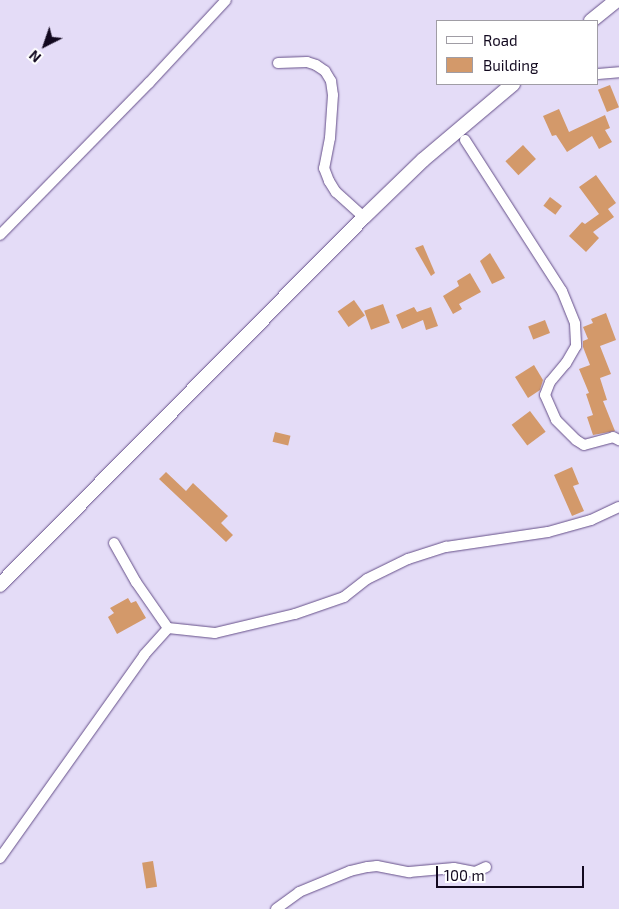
<!DOCTYPE html>
<html>
<head>
<meta charset="utf-8">
<style>
  body { margin:0 }
  #map { position:relative; width:619px; height:909px; overflow:hidden; background:#e4dcf7; font-family:"Exo 2",sans-serif }
  div>[style] { position:absolute }
  .building>* { inset:0; background:#d3996a; transform-origin:0 0 }
  .roads { filter:drop-shadow(0 0 1px #654f89) drop-shadow(0 0 1px #654f89) }
  .minor>* { height:10px; margin:-5px; padding:0 5px; transform-origin:5px; border-radius:5px; background:#fff }
  .secondary>* { height:14px; margin:-7px; padding:0 7px; transform-origin:7px; border-radius:7px; background:#fff }
  span { translate:-50% -50%; white-space:nowrap; text-align:center; line-height:1.15; -webkit-text-stroke:5px #fff; paint-order:stroke }
  .legend { position:absolute; left:436px; top:20px; width:162px; height:65px; box-sizing:border-box; background:#fff; border:1px solid #a09da5; margin:0; padding:6px 9px; list-style:none; font-size:15px; color:#12091f }
  .legend li { display:flex; align-items:center; gap:10px; height:25px }
  .legend b { width:25px; border:1px solid #a09da5 }
  .north { position:absolute; left:20px; top:20px; width:50px; height:50px; -webkit-text-stroke:4px #fff; paint-order:stroke; rotate:221deg; font-size:14px; font-weight:700; line-height:20px; text-align:center; color:#12091f }
  .north::after { content:''; display:block; margin:auto; width:18px; height:22px; background:#12091f; clip-path:polygon(50% 0,100% 100%,50% 72%,0 100%) }
  .scale { position:absolute; left:436px; top:866px; width:148px; height:22px; box-sizing:border-box; border:2px solid #12091f; border-top:0; padding-left:6px; font-size:15px; line-height:18px; white-space:nowrap; color:#12091f; -webkit-text-stroke:4px #fff; paint-order:stroke }
</style>
</head>
<body>
<div id="map">
  <div class="building">
    <i style="left:610px;top:85px;width:24px;height:13px;rotate:68deg"></i>
    <i style="clip-path:polygon(559px 109px,569px 132px,605px 115px,610px 128px,605px 130px,612px 142px,599px 149px,592px 136px,567px 152px,556px 135px,552px 136px,543px 116px)"></i>
    <i style="left:523px;top:145px;width:19px;height:24px;rotate:47deg"></i>
    <i style="clip-path:polygon(596px 175px,616px 203px,608px 209px,614px 217px,593px 232px,599px 238px,586px 252px,569px 236px,582px 222px,585px 224px,599px 214px,579px 187px)"></i>
    <i style="left:550px;top:197px;width:15px;height:11px;rotate:37deg"></i>
    <i style="clip-path:polygon(423px 245px,435px 273px,431px 276px,415px 248px)"></i>
    <i style="clip-path:polygon(490px 253px,505px 278px,492px 284px,480px 261px)"></i>
    <i style="clip-path:polygon(470px 273px,481px 292px,459px 304px,462px 309px,453px 314px,443px 296px,459px 286px,457px 281px)"></i>
    <i style="left:354px;top:300px;width:19px;height:20px;rotate:55deg"></i>
    <i style="left:383px;top:304px;width:20px;height:20px;rotate:70deg"></i>
    <i style="clip-path:polygon(414px 307px,417px 312px,431px 307px,438px 326px,426px 330px,423px 320px,402px 329px,396px 315px)"></i>
    <i style="clip-path:polygon(606px 313px,616px 340px,600px 346px,611px 374px,600px 378px,607px 400px,603px 401px,615px 431px,593px 435px,587px 417px,593px 415px,586px 394px,589px 393px,579px 369px,590px 365px,583px 347px,583px 341px,588px 339px,583px 327px,593px 323px,591px 319px)"></i>
    <i style="left:545px;top:320px;width:14px;height:18px;rotate:69deg"></i>
    <i style="clip-path:polygon(534px 365px,543px 380px,540px 390px,528px 398px,515px 377px)"></i>
    <i style="left:530px;top:411px;width:26px;height:23px;rotate:53deg"></i>
    <i style="left:275px;top:432px;width:16px;height:10px;rotate:14deg"></i>
    <i style="clip-path:polygon(572px 467px,579px 484px,573px 486px,584px 511px,572px 516px,554px 475px)"></i>
    <i style="clip-path:polygon(166px 472px,186px 491px,193px 483px,228px 516px,221px 523px,233px 535px,226px 542px,159px 479px)"></i>
    <i style="clip-path:polygon(128px 598px,131px 603px,136px 601px,146px 618px,117px 634px,108px 617px,114px 613px,110px 608px)"></i>
    <i style="left:153px;top:861px;width:26px;height:11px;rotate:81deg"></i>
  </div>
  <div class="roads">
    <div class="minor">
      <i style="left:278px;top:63px;width:29px;rotate:-2deg"></i>
      <i style="left:307px;top:62px;width:9px;rotate:18deg"></i>
      <i style="left:316px;top:65px;width:11px;rotate:34deg"></i>
      <i style="left:325px;top:71px;width:12px;rotate:59deg"></i>
      <i style="left:331px;top:81px;width:14px;rotate:82deg"></i>
      <i style="left:333px;top:95px;width:43px;rotate:94deg"></i>
      <i style="left:330px;top:138px;width:31px;rotate:101deg"></i>
      <i style="left:324px;top:168px;width:14px;rotate:69deg"></i>
      <i style="left:329px;top:181px;width:13px;rotate:58deg"></i>
      <i style="left:336px;top:192px;width:38px;rotate:42deg"></i>
      <i style="left:598px;top:74px;width:21px;rotate:-5deg"></i>
      <i style="left:465px;top:140px;width:179px;rotate:57.3deg"></i>
      <i style="left:562px;top:291px;width:35px;rotate:68deg"></i>
      <i style="left:575px;top:324px;width:22px;rotate:87deg"></i>
      <i style="left:576px;top:346px;width:20px;rotate:120deg"></i>
      <i style="left:566px;top:363px;width:25px;rotate:130deg"></i>
      <i style="left:550px;top:382px;width:14px;rotate:111deg"></i>
      <i style="left:545px;top:395px;width:27px;rotate:66deg"></i>
      <i style="left:556px;top:420px;width:28px;rotate:45deg"></i>
      <i style="left:576px;top:440px;width:9px;rotate:32deg"></i>
      <i style="left:584px;top:445px;width:30px;rotate:-15deg"></i>
      <i style="left:613px;top:437px;width:7px;rotate:27deg"></i>
      <i style="left:0;top:235px;width:213px;rotate:-45.6deg"></i>
      <i style="left:149px;top:83px;width:113px;rotate:-47.1deg"></i>
      <i style="left:114px;top:543px;width:45px;rotate:60.6deg"></i>
      <i style="left:136px;top:582px;width:56px;rotate:55.2deg"></i>
      <i style="left:0;top:858px;width:249px;rotate:-54.6deg"></i>
      <i style="left:144px;top:655px;width:36px;rotate:-48deg"></i>
      <i style="left:168px;top:628px;width:47px;rotate:6.1deg"></i>
      <i style="left:215px;top:633px;width:82px;rotate:-13.4deg"></i>
      <i style="left:295px;top:614px;width:52px;rotate:-19.1deg"></i>
      <i style="left:344px;top:597px;width:29px;rotate:-38deg"></i>
      <i style="left:367px;top:579px;width:46px;rotate:-26deg"></i>
      <i style="left:408px;top:559px;width:40px;rotate:-18deg"></i>
      <i style="left:446px;top:547px;width:103px;rotate:-8.4deg"></i>
      <i style="left:548px;top:532px;width:45px;rotate:-15.6deg"></i>
      <i style="left:591px;top:520px;width:31px;rotate:-25deg"></i>
      <i style="left:276px;top:909px;width:29px;rotate:-36deg"></i>
      <i style="left:299px;top:892px;width:55px;rotate:-22.4deg"></i>
      <i style="left:350px;top:871px;width:18px;rotate:-13deg"></i>
      <i style="left:368px;top:867px;width:9px;rotate:-6deg"></i>
      <i style="left:377px;top:866px;width:33px;rotate:11deg"></i>
      <i style="left:409px;top:872px;width:45px;rotate:-5.1deg"></i>
      <i style="left:454px;top:868px;width:21px;rotate:11deg"></i>
      <i style="left:475px;top:872px;width:12px;rotate:-24deg"></i>
    </div>
    <div class="secondary">
      <i style="left:591px;top:21px;width:33px;rotate:-39deg"></i>
      <i style="left:0;top:585px;width:518px;rotate:-45.31deg"></i>
      <i style="left:364px;top:217px;width:82px;rotate:-44deg"></i>
      <i style="left:423px;top:160px;width:118px;rotate:-40.2deg"></i>
    </div>
  </div>
  <ul class="legend">
  <li><b style="height:6px;background:#fff"></b>Road</li>
  <li><b style="height:14px;background:#d3996a"></b>Building</li>
  </ul>
  <div class="north">N</div>
  <div class="scale">100 m</div>
</div>
</body>
</html>
